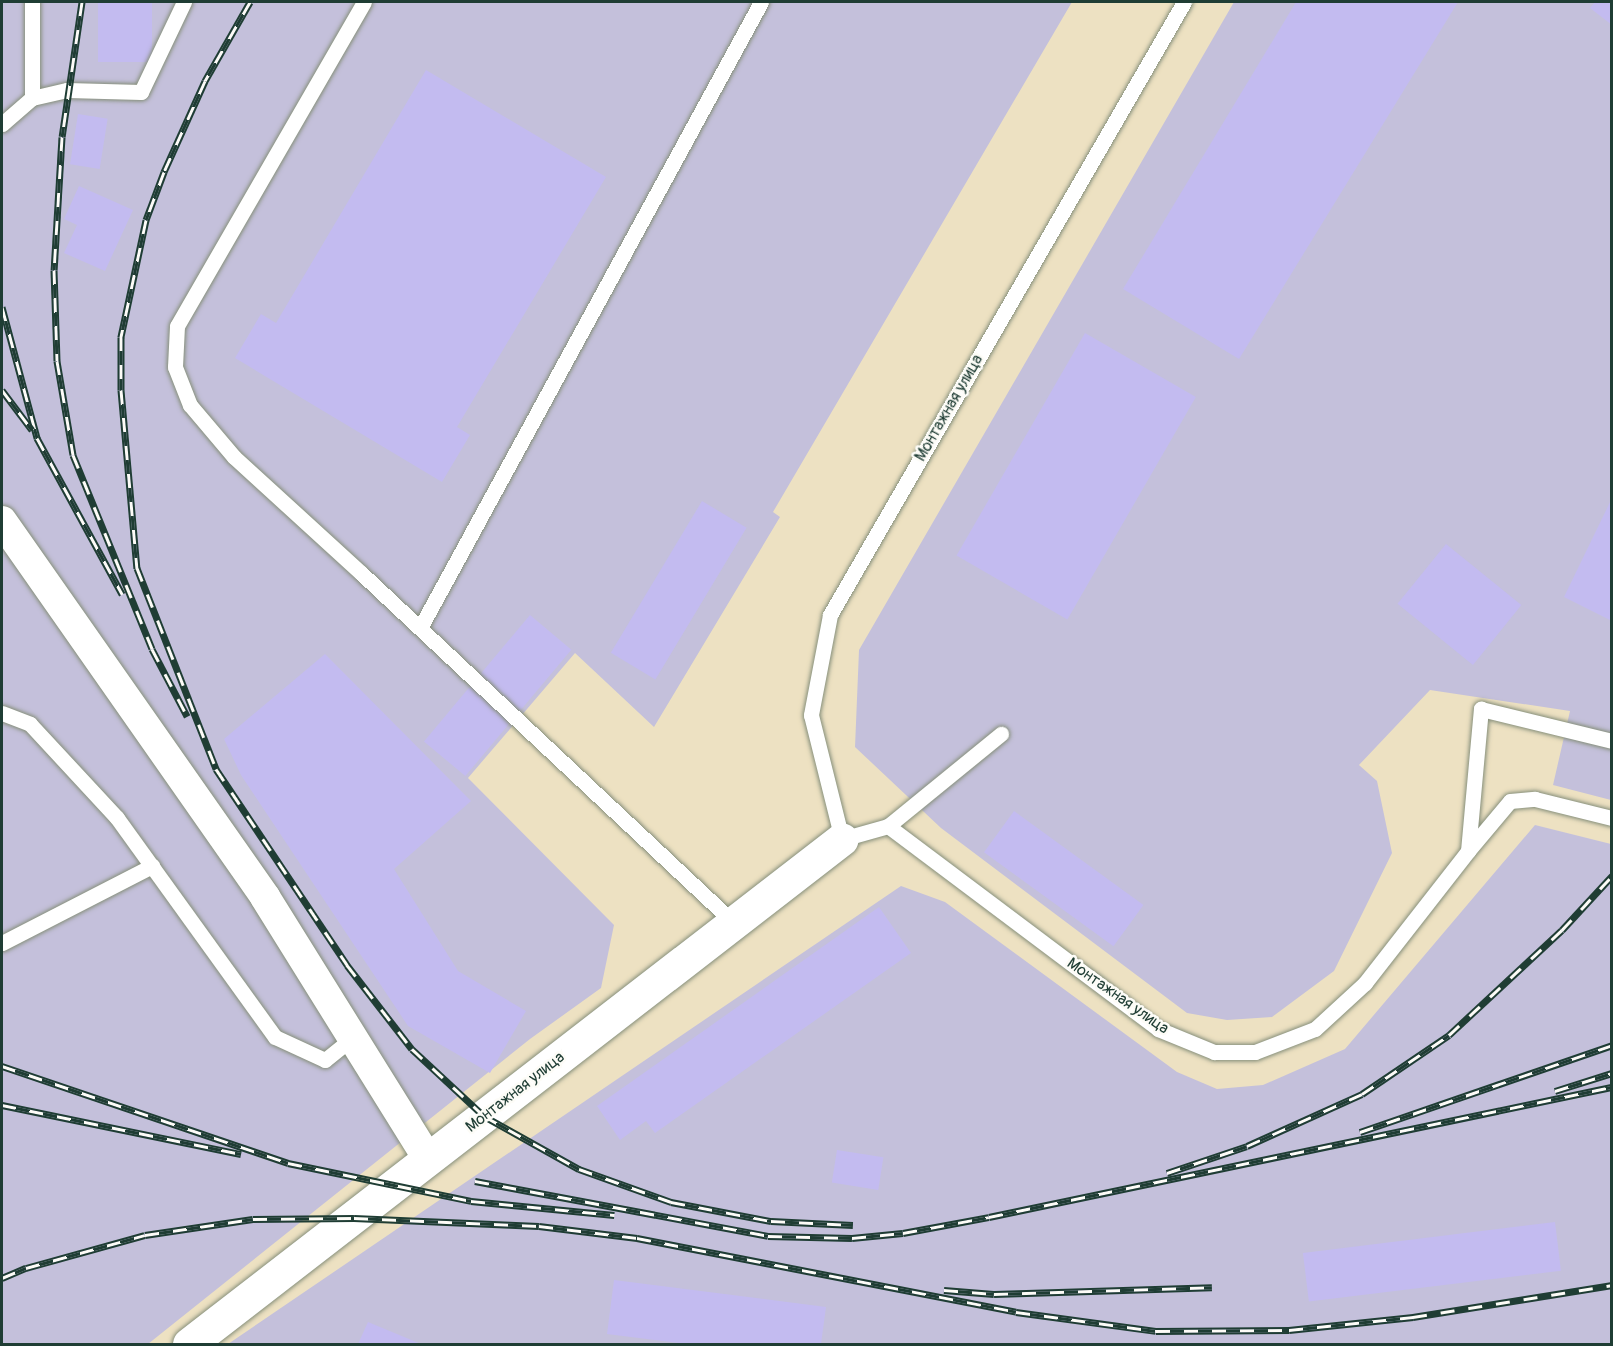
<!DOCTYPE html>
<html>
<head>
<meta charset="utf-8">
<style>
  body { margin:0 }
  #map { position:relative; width:1613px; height:1346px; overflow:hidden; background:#ede1c2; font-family:Pangolin,sans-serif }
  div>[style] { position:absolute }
  .industrial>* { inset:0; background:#c4c0db }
  .building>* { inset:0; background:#c3bbf0; transform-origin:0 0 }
  .roads { filter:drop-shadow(0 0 2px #868f7b) drop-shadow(0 0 2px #868f7b) }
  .service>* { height:15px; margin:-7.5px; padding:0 7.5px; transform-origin:7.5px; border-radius:7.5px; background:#fff }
  .minor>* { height:30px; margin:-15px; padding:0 15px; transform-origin:15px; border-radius:15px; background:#fff }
  .tertiary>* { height:33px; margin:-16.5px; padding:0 16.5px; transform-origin:16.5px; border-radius:16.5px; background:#fff }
  .rail>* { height:7px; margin-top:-3.5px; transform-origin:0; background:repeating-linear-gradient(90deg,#fdfcf7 0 14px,#1f3d34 0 28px); box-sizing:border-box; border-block:2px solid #1f3d34 }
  span { translate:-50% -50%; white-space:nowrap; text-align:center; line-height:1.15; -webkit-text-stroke:5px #fdfcf7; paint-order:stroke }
  .street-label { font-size:16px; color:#1f3d34 }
  .frame { position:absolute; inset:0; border:3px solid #1f3d34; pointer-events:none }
</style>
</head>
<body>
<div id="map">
  <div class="industrial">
    <i style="clip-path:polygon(2px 2px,1072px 2px,773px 512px,780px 517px,654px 727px,575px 653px,468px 778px,614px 925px,601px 988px,530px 1039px,148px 1344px,2px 1344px)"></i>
    <i style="clip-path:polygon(1234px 2px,1611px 2px,1611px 800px,1553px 785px,1570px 711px,1430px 690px,1359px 765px,1377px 781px,1392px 853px,1334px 971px,1272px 1017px,1227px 1020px,1187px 1013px,941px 828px,855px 747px,859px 650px)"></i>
    <i style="clip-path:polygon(1535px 825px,1611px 844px,1611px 1344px,228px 1344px,901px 886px,945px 902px,1177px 1072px,1217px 1089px,1263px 1085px,1345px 1049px)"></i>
  </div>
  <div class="building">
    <i style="left:98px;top:2px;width:54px;height:60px"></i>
    <i style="clip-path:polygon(1296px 2px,1458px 2px,1239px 359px,1123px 289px)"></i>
    <i style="clip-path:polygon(1595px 2px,1612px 2px,1612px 25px,1590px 8px)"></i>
    <i style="clip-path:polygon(426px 70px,606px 177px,457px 427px,470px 435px,442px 482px,235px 358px,261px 314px,276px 323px)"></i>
    <i style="left:78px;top:114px;width:30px;height:51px;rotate:9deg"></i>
    <i style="clip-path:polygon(79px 186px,133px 210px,105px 271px,64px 253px,77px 225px,64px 219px)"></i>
    <i style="left:1085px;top:333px;width:128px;height:257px;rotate:30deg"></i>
    <i style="clip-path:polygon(1612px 498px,1612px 621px,1564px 597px)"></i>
    <i style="left:702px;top:501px;width:52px;height:177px;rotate:31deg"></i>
    <i style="left:1446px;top:544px;width:97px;height:77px;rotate:39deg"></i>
    <i style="left:530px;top:615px;width:54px;height:165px;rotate:40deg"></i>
    <i style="clip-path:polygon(325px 654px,471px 801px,394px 869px,458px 971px,526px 1011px,490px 1073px,408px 1026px,241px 775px,224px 739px)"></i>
    <i style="left:1014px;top:811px;width:160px;height:51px;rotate:36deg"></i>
    <i style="clip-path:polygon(879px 907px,911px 953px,655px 1133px,646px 1121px,620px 1140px,597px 1106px)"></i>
    <i style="left:837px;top:1150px;width:47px;height:33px;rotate:9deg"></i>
    <i style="left:1555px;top:1222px;width:49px;height:254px;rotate:83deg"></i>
    <i style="clip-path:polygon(614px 1280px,826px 1307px,821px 1344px,687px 1344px,607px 1334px)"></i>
    <i style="clip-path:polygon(368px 1322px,421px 1344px,358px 1344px)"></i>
  </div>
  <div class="roads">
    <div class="service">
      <i style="left:364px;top:2px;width:374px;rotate:120deg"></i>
      <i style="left:177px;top:326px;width:41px;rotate:92.8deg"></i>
      <i style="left:175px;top:367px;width:41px;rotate:68.5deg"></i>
      <i style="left:190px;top:405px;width:68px;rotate:49.8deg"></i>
      <i style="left:234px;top:457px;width:172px;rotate:42.4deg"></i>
      <i style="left:361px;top:573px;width:511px;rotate:43.18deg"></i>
      <i style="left:1184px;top:2px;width:708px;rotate:120.01deg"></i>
      <i style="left:830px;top:615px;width:102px;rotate:100.8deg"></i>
      <i style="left:811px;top:715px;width:128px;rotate:76deg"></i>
      <i style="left:842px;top:839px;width:48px;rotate:-15.8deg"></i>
      <i style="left:888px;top:826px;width:338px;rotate:36.9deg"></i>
      <i style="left:1158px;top:1029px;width:61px;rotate:22.3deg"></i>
      <i style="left:1214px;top:1052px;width:41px"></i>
      <i style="left:1255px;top:1052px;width:64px;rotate:-21deg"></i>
      <i style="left:1315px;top:1029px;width:68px;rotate:-42.6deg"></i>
      <i style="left:1365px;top:983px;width:167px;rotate:-52deg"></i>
      <i style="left:1468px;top:851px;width:65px;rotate:-50deg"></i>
      <i style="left:1510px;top:801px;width:25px;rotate:-5deg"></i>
      <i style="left:1535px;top:799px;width:79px;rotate:13.9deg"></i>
      <i style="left:32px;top:98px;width:36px;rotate:-13deg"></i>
      <i style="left:67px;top:90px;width:74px;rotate:1.5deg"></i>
      <i style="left:141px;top:92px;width:100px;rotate:-64.5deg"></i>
      <i style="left:2px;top:124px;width:40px;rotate:-41deg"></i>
      <i style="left:32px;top:98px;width:96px;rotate:-90deg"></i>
      <i style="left:420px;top:628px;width:713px;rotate:-61.42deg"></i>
      <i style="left:2px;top:713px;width:30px;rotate:21deg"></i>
      <i style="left:30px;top:724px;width:128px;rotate:47.2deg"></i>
      <i style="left:117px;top:818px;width:270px;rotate:54.2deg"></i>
      <i style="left:275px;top:1037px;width:55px;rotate:24.7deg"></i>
      <i style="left:325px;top:1060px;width:35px;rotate:-39deg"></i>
      <i style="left:888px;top:826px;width:146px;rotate:-39.2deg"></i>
      <i style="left:1468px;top:851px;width:143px;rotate:-84.8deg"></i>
      <i style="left:1481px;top:709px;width:135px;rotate:13.7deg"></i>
      <i style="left:2px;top:943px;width:169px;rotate:-27.2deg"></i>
    </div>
    <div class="minor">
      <i style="left:2px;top:521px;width:459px;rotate:55deg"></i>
      <i style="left:265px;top:897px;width:309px;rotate:58.1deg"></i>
    </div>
    <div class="tertiary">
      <i style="left:189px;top:1344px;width:825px;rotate:-37.72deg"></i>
    </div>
  </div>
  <div class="rail">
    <i style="left:82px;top:2px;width:136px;rotate:98.4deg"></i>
    <i style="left:62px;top:137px;width:133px;rotate:93.4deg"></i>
    <i style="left:54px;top:270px;width:91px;rotate:88.1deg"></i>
    <i style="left:57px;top:361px;width:95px;rotate:80.3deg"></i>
    <i style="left:73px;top:455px;width:209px;rotate:67.8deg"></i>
    <i style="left:152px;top:649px;width:76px;rotate:62.4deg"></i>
    <i style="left:250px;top:2px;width:91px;rotate:119.7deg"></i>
    <i style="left:205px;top:81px;width:100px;rotate:114.3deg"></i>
    <i style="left:164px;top:172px;width:51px;rotate:110.6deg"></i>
    <i style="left:146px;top:220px;width:120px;rotate:102.1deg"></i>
    <i style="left:121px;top:337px;width:53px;rotate:90deg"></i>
    <i style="left:121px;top:390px;width:179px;rotate:84.9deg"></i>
    <i style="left:137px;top:568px;width:216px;rotate:68.5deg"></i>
    <i style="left:216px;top:769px;width:236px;rotate:56.2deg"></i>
    <i style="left:347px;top:965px;width:106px;rotate:52.3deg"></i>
    <i style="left:412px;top:1049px;width:98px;rotate:42.9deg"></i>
    <i style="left:484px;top:1116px;width:109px;rotate:29.2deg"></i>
    <i style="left:579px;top:1169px;width:98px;rotate:19.7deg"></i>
    <i style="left:671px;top:1202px;width:102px;rotate:10.8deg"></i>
    <i style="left:771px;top:1221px;width:82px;rotate:2.8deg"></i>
    <i style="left:2px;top:307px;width:136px;rotate:75deg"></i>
    <i style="left:37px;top:438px;width:178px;rotate:61.4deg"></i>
    <i style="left:2px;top:390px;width:50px;rotate:53.1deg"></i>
    <i style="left:2px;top:1066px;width:302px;rotate:18.7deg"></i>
    <i style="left:288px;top:1163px;width:187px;rotate:11.7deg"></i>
    <i style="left:471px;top:1201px;width:144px;rotate:5.6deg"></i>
    <i style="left:1555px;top:1091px;width:60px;rotate:-17.5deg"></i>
    <i style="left:2px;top:1105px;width:244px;rotate:11.6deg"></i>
    <i style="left:1360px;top:1132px;width:267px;rotate:-19deg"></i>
    <i style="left:1167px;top:1173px;width:84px;rotate:-18.6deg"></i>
    <i style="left:1247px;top:1146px;width:126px;rotate:-24.3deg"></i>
    <i style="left:1362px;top:1094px;width:105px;rotate:-34.1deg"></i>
    <i style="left:1449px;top:1035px;width:154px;rotate:-42.9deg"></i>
    <i style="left:1562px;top:930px;width:74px;rotate:-47.2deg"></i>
    <i style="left:475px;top:1181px;width:298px;rotate:10.6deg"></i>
    <i style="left:768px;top:1236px;width:84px;rotate:1.4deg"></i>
    <i style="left:852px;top:1238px;width:51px;rotate:-5.6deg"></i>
    <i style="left:903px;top:1233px;width:87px;rotate:-10.5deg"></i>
    <i style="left:989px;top:1217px;width:636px;rotate:-11.79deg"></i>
    <i style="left:2px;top:1278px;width:26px;rotate:-23deg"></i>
    <i style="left:26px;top:1268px;width:123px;rotate:-15.5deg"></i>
    <i style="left:145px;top:1235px;width:109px;rotate:-8.4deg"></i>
    <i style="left:253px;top:1219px;width:101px;rotate:-0.6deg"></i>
    <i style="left:354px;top:1218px;width:185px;rotate:2.5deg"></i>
    <i style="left:539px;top:1226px;width:99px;rotate:7deg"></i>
    <i style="left:637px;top:1238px;width:386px;rotate:11deg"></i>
    <i style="left:1016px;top:1312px;width:141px;rotate:7.7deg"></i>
    <i style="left:1156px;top:1331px;width:133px;rotate:-0.4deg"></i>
    <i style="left:1289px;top:1330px;width:125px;rotate:-6deg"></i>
    <i style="left:1413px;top:1317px;width:202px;rotate:-9.1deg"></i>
    <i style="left:944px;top:1290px;width:50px;rotate:4.6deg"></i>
    <i style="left:994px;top:1294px;width:218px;rotate:-1.8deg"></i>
  </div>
  <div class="street-label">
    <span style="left:949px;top:408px;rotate:-60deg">Монтажная улица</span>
    <span style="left:1118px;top:996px;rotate:35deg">Монтажная улица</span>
    <span style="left:515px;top:1092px;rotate:-38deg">Монтажная улица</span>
  </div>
  <div class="frame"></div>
</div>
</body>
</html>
